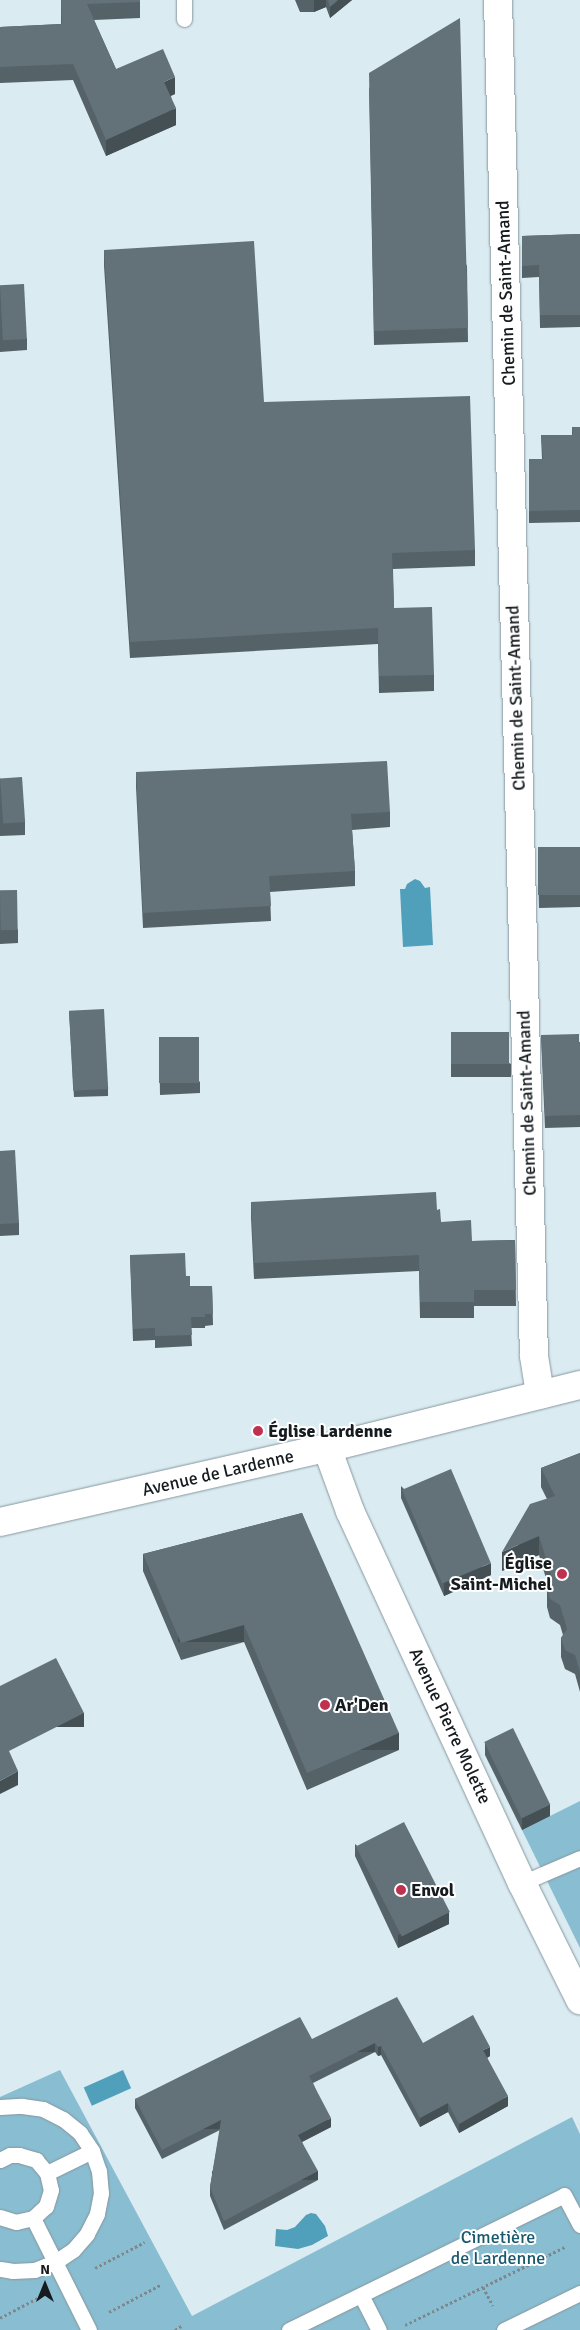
<!DOCTYPE html>
<html>
<head>
<meta charset="utf-8">
<style>
  body { margin:0 }
  #map { position:relative; width:580px; height:2330px; overflow:hidden; background:#daebf2; font-family:Signika,sans-serif }
  div>[style] { position:absolute }
  .green>* { inset:0; background:#89bed2 }
  .water>* { inset:0; background:#509fbb; transform-origin:0 0 }
  .path>* { height:3px; margin-top:-1.5px; transform-origin:0; background:repeating-linear-gradient(90deg,#7d888d 0 2.5px,transparent 0 5px) }
  .roads { filter:drop-shadow(0 0 1px #87979e) drop-shadow(0 0 1px #87979e) }
  .service>* { height:15px; margin:-7.5px; padding:0 7.5px; transform-origin:7.5px; border-radius:7.5px; background:#fff }
  .minor>* { height:28px; margin:-14px; padding:0 14px; transform-origin:14px; border-radius:14px; background:#fff }
  .primary>* { height:28px; margin:-14px; padding:0 14px; transform-origin:14px; border-radius:14px; background:#fff }
  .wall>* { inset:0; background:#556268 }
  .shaded-wall>* { inset:0; background:#455055; transform-origin:0 0 }
  .building>* { inset:0; background:#637279; transform-origin:0 0 }
  .dots>* { width:14px; height:14px; translate:-50% -50%; box-sizing:border-box; border:2px solid #fff; border-radius:50% }
  span { translate:-50% -50%; white-space:nowrap; text-align:center; line-height:1.15; -webkit-text-stroke:4px #fff; paint-order:stroke }
  .street-label { font-size:18px; color:#151b1e }
  .poi-label { font-size:18px; color:#151b1e; font-weight:700 }
  .left { translate:0 -50%; text-align:left }
  .right { translate:-100% -50%; text-align:right }
  .park-label { font-size:18px; color:#19596d }
  .north { position:absolute; left:20px; top:2260px; width:50px; height:50px; -webkit-text-stroke:4px #fff; paint-order:stroke; rotate:0deg; font-size:14px; font-weight:700; line-height:20px; text-align:center; color:#151b1e }
  .north::after { content:''; display:block; margin:auto; width:18px; height:22px; background:#151b1e; clip-path:polygon(50% 0,100% 100%,50% 72%,0 100%) }
</style>
</head>
<body>
<div id="map">
  <div class="green">
    <i style="clip-path:polygon(580px 1801px,580px 1948px,522px 1830px)"></i>
    <i style="clip-path:polygon(60px 2070px,192px 2316px,572px 2117px,580px 2134px,580px 2330px,0 2330px,0 2097px)"></i>
  </div>
  <div class="water">
    <i style="clip-path:polygon(415px 879px,420px 881px,425px 888px,430px 887px,433px 945px,403px 947px,400px 889px,405px 889px,407px 884px)"></i>
    <i style="left:123px;top:2070px;width:20px;height:43px;rotate:66deg"></i>
    <i style="clip-path:polygon(311px 2213px,316px 2214px,325px 2226px,328px 2236px,312px 2245px,298px 2249px,275px 2246px,276px 2229px,287px 2230px,295px 2227px,306px 2215px)"></i>
  </div>
  <div class="path">
    <i style="left:95px;top:2268px;width:56px;rotate:-27.5deg"></i>
    <i style="left:483px;top:2287px;width:21px;rotate:62deg"></i>
    <i style="left:109px;top:2312px;width:60px;rotate:-27.8deg"></i>
    <i style="left:0;top:2318px;width:43px;rotate:-27.8deg"></i>
    <i style="left:405px;top:2325px;width:178px;rotate:-26deg"></i>
    <i style="left:175px;top:2330px;width:9px;rotate:-32deg"></i>
  </div>
  <div class="roads">
    <div class="service">
      <i style="left:184px;top:0;width:19px;rotate:90deg"></i>
      <i style="left:522px;top:1883px;width:63px;rotate:-23.3deg"></i>
      <i style="left:0;top:2107px;width:22px;rotate:-3deg"></i>
      <i style="left:22px;top:2106px;width:21px;rotate:8deg"></i>
      <i style="left:43px;top:2109px;width:22px;rotate:27deg"></i>
      <i style="left:63px;top:2119px;width:22px;rotate:39deg"></i>
      <i style="left:80px;top:2133px;width:22px;rotate:56deg"></i>
      <i style="left:92px;top:2151px;width:21px;rotate:71deg"></i>
      <i style="left:99px;top:2171px;width:22px;rotate:85deg"></i>
      <i style="left:101px;top:2193px;width:21px;rotate:101deg"></i>
      <i style="left:97px;top:2214px;width:22px;rotate:117deg"></i>
      <i style="left:87px;top:2234px;width:21px;rotate:131deg"></i>
      <i style="left:73px;top:2250px;width:22px;rotate:146deg"></i>
      <i style="left:55px;top:2262px;width:22px;rotate:159deg"></i>
      <i style="left:34px;top:2270px;width:21px;rotate:177deg"></i>
      <i style="left:13px;top:2271px;width:13px;rotate:-171deg"></i>
      <i style="left:0;top:2160px;width:11px;rotate:-27deg"></i>
      <i style="left:10px;top:2155px;width:9px"></i>
      <i style="left:19px;top:2155px;width:18px;rotate:16deg"></i>
      <i style="left:36px;top:2160px;width:17px;rotate:50deg"></i>
      <i style="left:47px;top:2173px;width:17px;rotate:77deg"></i>
      <i style="left:51px;top:2190px;width:17px;rotate:107deg"></i>
      <i style="left:46px;top:2206px;width:18px;rotate:137deg"></i>
      <i style="left:33px;top:2218px;width:17px;rotate:167deg"></i>
      <i style="left:16px;top:2222px;width:17px;rotate:-163deg"></i>
      <i style="left:47px;top:2173px;width:50px;rotate:-26.1deg"></i>
      <i style="left:33px;top:2218px;width:125px;rotate:63.4deg"></i>
      <i style="left:361px;top:2295px;width:39px;rotate:63deg"></i>
      <i style="left:289px;top:2330px;width:306px;rotate:-26.1deg"></i>
      <i style="left:564px;top:2195px;width:34px;rotate:62deg"></i>
      <i style="left:504px;top:2330px;width:85px;rotate:-26deg"></i>
    </div>
    <div class="minor">
      <i style="left:498px;top:0;width:1356px;rotate:88.48deg"></i>
      <i style="left:534px;top:1356px;width:39px;rotate:81deg"></i>
      <i style="left:327px;top:1448px;width:67px;rotate:69.9deg"></i>
      <i style="left:350px;top:1511px;width:410px;rotate:65.2deg"></i>
      <i style="left:522px;top:1883px;width:131px;rotate:63.6deg"></i>
    </div>
    <div class="primary">
      <i style="left:0;top:1522px;width:335px;rotate:-12.8deg"></i>
      <i style="left:327px;top:1448px;width:261px;rotate:-14deg"></i>
    </div>
  </div>
  <div class="wall">
    <i style="clip-path:polygon(61px 0,140px 0,140px 18px,94px 20px,116px 69px,175px 94px,171px 96px,176px 125px,106px 156px,73px 80px,0 83px,0 27px,61px 24px)"></i>
    <i style="clip-path:polygon(295px 0,352px 0,330px 18px,326px 7px,314px 12px,300px 12px)"></i>
    <i style="clip-path:polygon(369px 87px,467px 266px,468px 342px,374px 345px)"></i>
    <i style="clip-path:polygon(580px 234px,580px 327px,540px 328px,539px 277px,522px 278px,522px 236px)"></i>
    <i style="clip-path:polygon(104px 250px,264px 402px,475px 550px,475px 566px,393px 569px,394px 608px,434px 675px,434px 691px,379px 693px,378px 644px,130px 658px,104px 266px)"></i>
    <i style="clip-path:polygon(0 285px,27px 339px,27px 350px,0 352px)"></i>
    <i style="clip-path:polygon(572px 427px,580px 427px,580px 522px,529px 523px,529px 459px,542px 459px,541px 435px,572px 435px)"></i>
    <i style="clip-path:polygon(136px 772px,390px 812px,390px 827px,352px 830px,355px 871px,355px 886px,270px 892px,271px 921px,143px 928px,136px 787px)"></i>
    <i style="clip-path:polygon(0 778px,25px 822px,25px 835px,0 836px)"></i>
    <i style="clip-path:polygon(580px 847px,580px 907px,539px 908px,538px 860px)"></i>
    <i style="clip-path:polygon(0 891px,18px 930px,18px 943px,0 944px)"></i>
    <i style="clip-path:polygon(69px 1011px,108px 1089px,108px 1096px,74px 1097px)"></i>
    <i style="clip-path:polygon(451px 1032px,511px 1064px,511px 1077px,451px 1077px)"></i>
    <i style="clip-path:polygon(541px 1035px,580px 1042px,580px 1127px,545px 1128px)"></i>
    <i style="clip-path:polygon(159px 1037px,200px 1082px,200px 1093px,160px 1095px)"></i>
    <i style="clip-path:polygon(0 1151px,19px 1223px,19px 1235px,0 1236px)"></i>
    <i style="clip-path:polygon(251px 1202px,437px 1210px,441px 1222px,472px 1241px,515px 1240px,516px 1306px,474px 1306px,474px 1318px,420px 1318px,419px 1271px,254px 1279px,251px 1218px)"></i>
    <i style="clip-path:polygon(130px 1255px,186px 1276px,190px 1286px,212px 1286px,213px 1325px,205px 1326px,205px 1328px,191px 1328px,192px 1346px,155px 1348px,155px 1340px,133px 1341px)"></i>
    <i style="clip-path:polygon(580px 1453px,580px 1692px,575px 1674px,565px 1669px,561px 1657px,561px 1638px,563px 1635px,560px 1625px,550px 1618px,547px 1607px,547px 1588px,548px 1585px,539px 1555px,502px 1571px,547px 1499px,541px 1487px,541px 1468px)"></i>
    <i style="clip-path:polygon(401px 1486px,491px 1575px,444px 1596px,401px 1498px)"></i>
    <i style="clip-path:polygon(302px 1513px,399px 1750px,307px 1790px,244px 1642px,181px 1660px,143px 1571px,143px 1554px)"></i>
    <i style="clip-path:polygon(485px 1743px,550px 1816px,522px 1830px,485px 1755px)"></i>
    <i style="clip-path:polygon(355px 1844px,449px 1924px,398px 1948px,355px 1856px)"></i>
    <i style="clip-path:polygon(312px 2039px,423px 2043px,490px 2056px,487px 2058px,508px 2106px,459px 2133px,448px 2112px,420px 2127px,381px 2055px,378px 2056px,375px 2052px,313px 2083px,331px 2127px,302px 2142px,318px 2180px,224px 2230px,210px 2196px,210px 2187px,220px 2130px,162px 2159px,135px 2108px,135px 2099px)"></i>
  </div>
  <div class="shaded-wall">
    <i style="clip-path:polygon(314px 0,326px 0,326px 7px,314px 12px)"></i>
    <i style="clip-path:polygon(338px 0,352px 0,330px 18px,330px 7px)"></i>
    <i style="clip-path:polygon(175px 77px,175px 94px,164px 98px,164px 82px)"></i>
    <i style="clip-path:polygon(176px 108px,176px 125px,106px 156px,106px 140px)"></i>
    <i style="clip-path:polygon(539px 1536px,539px 1555px,502px 1571px,502px 1552px)"></i>
    <i style="clip-path:polygon(491px 1563px,491px 1575px,444px 1596px,444px 1583px)"></i>
    <i style="left:244px;top:1625px;width:17px;height:66px;rotate:90deg"></i>
    <i style="left:84px;top:1713px;width:14px;height:84px;rotate:90deg"></i>
    <i style="left:399px;top:1733px;width:17px;height:100px;rotate:90deg"></i>
    <i style="clip-path:polygon(18px 1771px,18px 1785px,0 1794px,0 1781px)"></i>
    <i style="clip-path:polygon(550px 1804px,550px 1816px,522px 1830px,522px 1818px)"></i>
    <i style="clip-path:polygon(449px 1912px,449px 1924px,398px 1948px,398px 1935px)"></i>
    <i style="left:375px;top:2043px;width:9px;height:74px;rotate:90deg"></i>
    <i style="clip-path:polygon(381px 2046px,381px 2055px,378px 2056px,378px 2047px)"></i>
    <i style="clip-path:polygon(490px 2047px,490px 2056px,483px 2060px,483px 2050px)"></i>
    <i style="clip-path:polygon(508px 2096px,508px 2106px,459px 2133px,459px 2124px)"></i>
    <i style="clip-path:polygon(448px 2103px,448px 2112px,420px 2127px,420px 2118px)"></i>
    <i style="clip-path:polygon(331px 2118px,331px 2127px,298px 2144px,298px 2135px)"></i>
    <i style="left:221px;top:2120px;width:9px;height:66px;rotate:90deg"></i>
    <i style="left:318px;top:2171px;width:9px;height:106px;rotate:90deg"></i>
  </div>
  <div class="building">
    <i style="clip-path:polygon(61px 0,140px 0,140px 2px,87px 4px,116px 69px,163px 49px,175px 77px,164px 82px,176px 108px,106px 140px,73px 64px,0 67px,0 27px,62px 24px)"></i>
    <i style="clip-path:polygon(328px 0,338px 0,330px 7px)"></i>
    <i style="clip-path:polygon(460px 18px,468px 328px,374px 331px,369px 73px)"></i>
    <i style="clip-path:polygon(580px 234px,580px 315px,540px 315px,539px 265px,522px 266px,522px 236px)"></i>
    <i style="clip-path:polygon(254px 241px,264px 402px,470px 396px,475px 550px,392px 553px,394px 608px,432px 607px,434px 675px,379px 676px,378px 628px,130px 642px,104px 250px)"></i>
    <i style="left:24px;top:284px;width:55px;height:24px;rotate:87deg"></i>
    <i style="clip-path:polygon(572px 427px,580px 427px,580px 510px,529px 511px,529px 459px,543px 459px,541px 435px,573px 435px)"></i>
    <i style="clip-path:polygon(387px 761px,390px 812px,351px 814px,355px 871px,269px 876px,271px 906px,143px 913px,136px 772px)"></i>
    <i style="left:22px;top:777px;width:45px;height:22px;rotate:86deg"></i>
    <i style="left:580px;top:847px;width:48px;height:42px;rotate:90deg"></i>
    <i style="left:17px;top:890px;width:40px;height:17px;rotate:89deg"></i>
    <i style="left:104px;top:1009px;width:80px;height:35px;rotate:87deg"></i>
    <i style="left:451px;top:1032px;width:58px;height:32px"></i>
    <i style="clip-path:polygon(579px 1034px,579px 1042px,580px 1042px,580px 1115px,545px 1116px,541px 1035px)"></i>
    <i style="left:159px;top:1037px;width:40px;height:46px"></i>
    <i style="clip-path:polygon(15px 1150px,19px 1223px,0 1224px,0 1151px)"></i>
    <i style="clip-path:polygon(436px 1192px,437px 1210px,440px 1209px,441px 1222px,471px 1220px,472px 1241px,515px 1240px,516px 1290px,474px 1290px,474px 1302px,420px 1302px,419px 1255px,254px 1263px,251px 1202px)"></i>
    <i style="clip-path:polygon(185px 1253px,186px 1276px,190px 1276px,190px 1286px,212px 1286px,213px 1314px,205px 1314px,205px 1317px,191px 1317px,192px 1335px,155px 1336px,155px 1328px,133px 1329px,130px 1255px)"></i>
    <i style="clip-path:polygon(580px 1453px,580px 1672px,575px 1655px,565px 1650px,561px 1638px,567px 1629px,560px 1605px,550px 1599px,547px 1588px,552px 1578px,539px 1536px,502px 1552px,530px 1504px,555px 1496px,541px 1468px)"></i>
    <i style="left:451px;top:1469px;width:102px;height:53px;rotate:67deg"></i>
    <i style="clip-path:polygon(302px 1513px,399px 1733px,307px 1773px,244px 1625px,181px 1643px,143px 1554px)"></i>
    <i style="clip-path:polygon(56px 1658px,84px 1713px,9px 1751px,18px 1771px,0 1781px,0 1686px)"></i>
    <i style="left:513px;top:1728px;width:85px;height:32px;rotate:64deg"></i>
    <i style="left:404px;top:1822px;width:101px;height:54px;rotate:63deg"></i>
    <i style="clip-path:polygon(397px 1997px,423px 2043px,473px 2015px,490px 2047px,483px 2050px,508px 2096px,459px 2124px,448px 2103px,420px 2118px,381px 2046px,378px 2047px,375px 2043px,309px 2076px,331px 2118px,298px 2135px,318px 2171px,224px 2221px,210px 2187px,221px 2120px,162px 2150px,135px 2099px,300px 2017px,312px 2039px)"></i>
  </div>
  <div class="dots">
    <i style="left:258px;top:1431px;background:#c0304f"></i>
    <i style="left:562px;top:1574px;background:#c0304f"></i>
    <i style="left:325px;top:1705px;background:#c0304f"></i>
    <i style="left:401px;top:1890px;background:#c0304f"></i>
  </div>
  <div class="street-label">
    <span style="left:506px;top:293px;rotate:-92deg">Chemin de Saint-Amand</span>
    <span style="left:516px;top:698px;rotate:-92deg">Chemin de Saint-Amand</span>
    <span style="left:527px;top:1103px;rotate:-92deg">Chemin de Saint-Amand</span>
    <span style="left:218px;top:1473px;rotate:-13deg">Avenue de Lardenne</span>
    <span style="left:450px;top:1726px;rotate:65deg">Avenue Pierre Molette</span>
  </div>
  <div class="poi-label">
    <span class="left" style="left:268px;top:1431px">Église Lardenne</span>
    <span class="right" style="left:552px;top:1574px">Église<br>Saint-Michel</span>
    <span class="left" style="left:335px;top:1705px">Ar'Den</span>
    <span class="left" style="left:411px;top:1890px">Envol</span>
  </div>
  <div class="park-label">
    <span style="left:498px;top:2248px">Cimetière<br>de Lardenne</span>
  </div>
  <div class="north">N</div>
</div>
</body>
</html>
